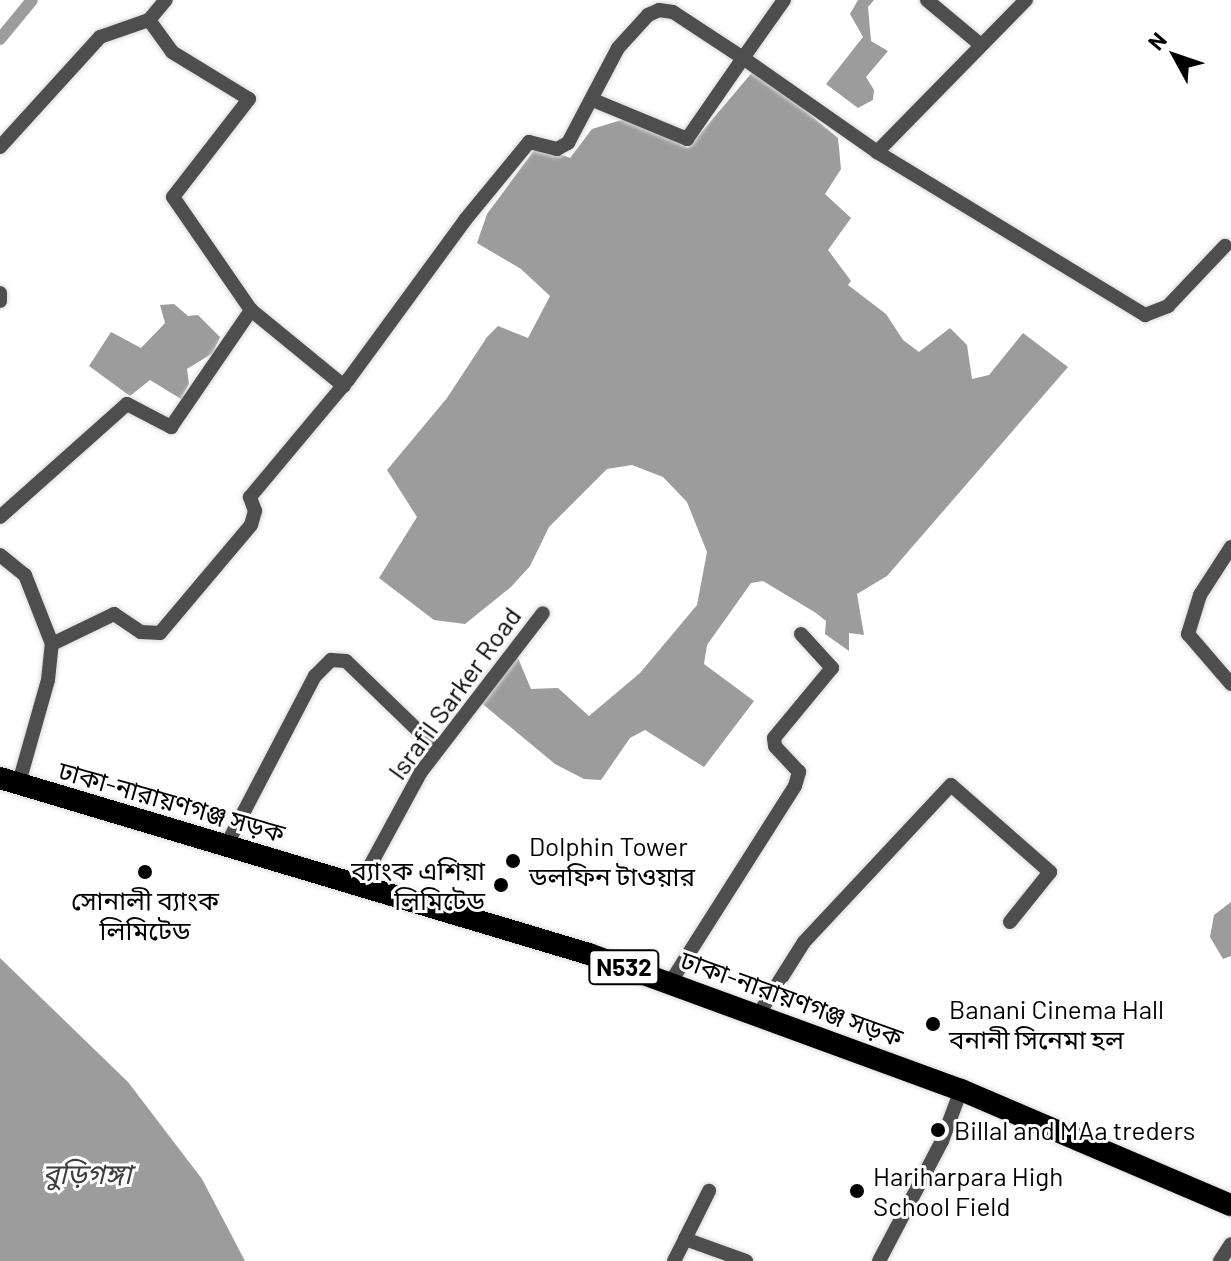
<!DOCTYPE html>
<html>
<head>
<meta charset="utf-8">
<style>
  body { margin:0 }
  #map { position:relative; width:1231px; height:1261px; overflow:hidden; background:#fff; font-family:Barlow,"Noto Sans Bengali",sans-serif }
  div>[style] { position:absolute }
  .water>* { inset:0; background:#9c9c9c }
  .canal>* { height:12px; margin:-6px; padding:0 6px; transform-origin:6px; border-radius:6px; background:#9c9c9c }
  .roads { filter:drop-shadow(0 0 2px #dbdbdb) drop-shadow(0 0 2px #dbdbdb) }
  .minor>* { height:14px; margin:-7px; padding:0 7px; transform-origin:7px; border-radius:7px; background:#4e4e4e }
  .highway>* { height:22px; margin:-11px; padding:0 11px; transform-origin:11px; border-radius:11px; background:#000 }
  .dots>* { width:22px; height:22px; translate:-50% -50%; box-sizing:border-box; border:4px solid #fff; border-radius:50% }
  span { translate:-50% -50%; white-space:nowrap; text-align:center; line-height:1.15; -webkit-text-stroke:6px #fff; paint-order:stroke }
  .shield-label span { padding:2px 6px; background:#fff; border:2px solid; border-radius:6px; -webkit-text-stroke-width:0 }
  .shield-label { font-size:24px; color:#000; font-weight:700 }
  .street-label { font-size:26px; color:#000 }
  .poi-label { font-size:26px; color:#000 }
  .left { translate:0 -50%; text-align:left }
  .right { translate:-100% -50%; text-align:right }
  .water-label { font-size:28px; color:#3d3d3d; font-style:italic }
  .north { position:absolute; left:1135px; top:16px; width:80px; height:80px; -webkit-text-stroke:6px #fff; paint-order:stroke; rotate:310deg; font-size:22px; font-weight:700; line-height:32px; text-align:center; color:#000 }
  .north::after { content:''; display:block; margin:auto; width:28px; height:36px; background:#000; clip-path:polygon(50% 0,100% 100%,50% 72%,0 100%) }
</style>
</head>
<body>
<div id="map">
  <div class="water">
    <i style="clip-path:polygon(858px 0,874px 0,868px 7px,871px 41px,888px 51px,866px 77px,874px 90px,873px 100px,858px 108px,826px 84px,863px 37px,850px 14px)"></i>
    <i style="clip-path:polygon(755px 69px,838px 138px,841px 169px,825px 194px,851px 218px,828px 250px,851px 281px,848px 285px,886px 314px,903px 340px,919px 352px,950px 328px,967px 345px,972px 379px,989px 375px,1023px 333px,1068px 367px,887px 576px,857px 594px,864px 635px,849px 633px,849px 651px,825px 634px,826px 621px,816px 613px,763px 581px,751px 583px,707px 645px,704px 664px,754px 701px,704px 767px,645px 730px,630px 738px,601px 780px,584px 779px,555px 764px,479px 701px,511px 657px,518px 658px,531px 689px,558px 688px,589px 716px,640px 673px,697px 605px,707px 552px,687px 502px,663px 477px,632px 465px,607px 469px,549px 527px,530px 566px,511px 587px,465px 624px,434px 620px,379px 578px,417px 517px,387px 470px,447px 398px,487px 337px,498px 326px,528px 338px,550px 296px,521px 269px,477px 243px,487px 214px,538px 145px,570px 158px,592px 129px,628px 118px,688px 148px)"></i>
    <i style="clip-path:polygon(174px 304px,188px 316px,198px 315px,220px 337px,213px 353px,187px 369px,189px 384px,181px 399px,150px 380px,130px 396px,89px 366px,111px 332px,141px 348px,165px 323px,160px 305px)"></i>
    <i style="clip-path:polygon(1231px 902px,1231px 956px,1223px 959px,1210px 937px,1214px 915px)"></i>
    <i style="clip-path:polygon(0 958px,128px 1082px,202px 1179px,245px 1261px,0 1261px)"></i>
  </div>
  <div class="canal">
    <i style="left:0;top:39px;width:50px;rotate:-50.6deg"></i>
  </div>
  <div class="roads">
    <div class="minor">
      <i style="left:927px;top:0;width:70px;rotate:39.8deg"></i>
      <i style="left:149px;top:20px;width:39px;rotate:54deg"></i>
      <i style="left:172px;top:52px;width:90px;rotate:31.4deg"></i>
      <i style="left:249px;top:99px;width:124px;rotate:127.8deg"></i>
      <i style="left:173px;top:197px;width:137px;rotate:55.4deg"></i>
      <i style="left:593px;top:100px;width:102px;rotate:22.5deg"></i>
      <i style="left:687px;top:139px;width:98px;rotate:-55.3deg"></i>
      <i style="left:743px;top:58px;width:164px;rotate:35deg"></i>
      <i style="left:877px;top:152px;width:314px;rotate:31.3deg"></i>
      <i style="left:1145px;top:315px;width:25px;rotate:-21deg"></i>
      <i style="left:1168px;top:306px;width:83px;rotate:-46.5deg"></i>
      <i style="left:0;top:147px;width:149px;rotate:-47.7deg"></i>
      <i style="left:100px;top:37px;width:52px;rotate:-19.1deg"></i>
      <i style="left:149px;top:20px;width:26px;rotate:-50deg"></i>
      <i style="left:877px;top:152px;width:213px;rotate:-45.6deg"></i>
      <i style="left:0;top:293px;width:8px;rotate:90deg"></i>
      <i style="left:0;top:517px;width:170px;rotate:-41.7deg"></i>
      <i style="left:127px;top:404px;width:50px;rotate:27.6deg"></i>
      <i style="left:171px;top:427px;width:142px;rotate:-55.6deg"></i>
      <i style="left:251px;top:310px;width:120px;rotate:39.3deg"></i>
      <i style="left:1231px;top:547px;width:57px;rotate:122.9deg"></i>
      <i style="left:1200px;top:595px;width:41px;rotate:107.1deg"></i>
      <i style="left:1188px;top:634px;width:66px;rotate:49.3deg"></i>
      <i style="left:0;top:555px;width:32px;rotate:39deg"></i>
      <i style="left:25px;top:575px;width:74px;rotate:68.6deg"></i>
      <i style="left:18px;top:786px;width:110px;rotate:-74.2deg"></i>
      <i style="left:48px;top:680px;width:36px;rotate:-84deg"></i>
      <i style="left:52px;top:644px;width:69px;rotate:-25.8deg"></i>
      <i style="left:114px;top:614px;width:32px;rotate:34deg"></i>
      <i style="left:141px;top:632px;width:19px;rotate:3deg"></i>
      <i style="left:160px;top:633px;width:141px;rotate:-49.9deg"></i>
      <i style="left:251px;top:525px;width:15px;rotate:-74deg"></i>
      <i style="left:255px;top:511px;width:15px;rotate:-110deg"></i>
      <i style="left:250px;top:497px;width:153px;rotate:-50.1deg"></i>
      <i style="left:348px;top:380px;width:198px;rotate:-53.8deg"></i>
      <i style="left:465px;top:220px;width:101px;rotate:-50.6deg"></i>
      <i style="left:529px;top:142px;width:29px;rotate:14deg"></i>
      <i style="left:557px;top:149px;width:13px;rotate:-29deg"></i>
      <i style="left:568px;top:143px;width:107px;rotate:-62.2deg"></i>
      <i style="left:618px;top:48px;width:45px;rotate:-47.7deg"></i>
      <i style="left:648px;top:15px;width:12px;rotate:-24deg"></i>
      <i style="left:659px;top:10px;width:14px;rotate:8deg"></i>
      <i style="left:673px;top:12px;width:84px;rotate:33.3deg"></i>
      <i style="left:743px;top:58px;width:71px;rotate:-54.7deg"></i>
      <i style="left:227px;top:844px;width:190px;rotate:-62.4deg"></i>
      <i style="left:315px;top:676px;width:23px;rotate:-45deg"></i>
      <i style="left:331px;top:660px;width:15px;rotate:4deg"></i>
      <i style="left:346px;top:661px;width:127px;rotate:44deg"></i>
      <i style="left:359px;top:886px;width:130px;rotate:-61.5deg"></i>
      <i style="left:421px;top:772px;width:200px;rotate:-52.5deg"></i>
      <i style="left:670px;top:983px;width:233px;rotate:-57.6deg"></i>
      <i style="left:795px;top:786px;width:15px;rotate:-74deg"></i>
      <i style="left:799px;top:772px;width:35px;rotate:-133deg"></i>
      <i style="left:775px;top:746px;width:8px;rotate:-97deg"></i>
      <i style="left:774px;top:738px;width:91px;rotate:-50.4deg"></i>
      <i style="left:832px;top:668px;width:46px;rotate:-132.4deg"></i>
      <i style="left:758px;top:1015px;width:86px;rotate:-57.8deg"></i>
      <i style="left:804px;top:942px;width:215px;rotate:-46.9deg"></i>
      <i style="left:951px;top:785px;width:132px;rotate:41.3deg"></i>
      <i style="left:1050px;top:872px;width:64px;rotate:128.7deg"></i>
      <i style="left:685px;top:1239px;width:54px;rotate:-63.4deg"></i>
      <i style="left:674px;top:1261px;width:25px;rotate:-63deg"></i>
      <i style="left:685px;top:1239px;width:65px;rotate:19.8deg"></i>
      <i style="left:879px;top:1261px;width:136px;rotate:-62.3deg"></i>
      <i style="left:942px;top:1141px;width:54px;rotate:-69.6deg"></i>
      <i style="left:1220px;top:1261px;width:20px;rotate:-57deg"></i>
    </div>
    <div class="highway">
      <i style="left:0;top:778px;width:615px;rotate:16.64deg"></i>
      <i style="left:589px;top:954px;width:396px;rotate:20.1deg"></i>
      <i style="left:961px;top:1090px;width:293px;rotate:23.1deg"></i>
    </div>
  </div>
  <div class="dots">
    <i style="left:513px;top:861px;background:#000"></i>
    <i style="left:145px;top:872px;background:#000"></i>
    <i style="left:501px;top:885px;background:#000"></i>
    <i style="left:933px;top:1024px;background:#000"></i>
    <i style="left:938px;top:1130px;background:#000"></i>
    <i style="left:857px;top:1191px;background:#000"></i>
  </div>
  <div class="shield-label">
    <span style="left:624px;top:967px">N532</span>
  </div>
  <div class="street-label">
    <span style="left:454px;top:693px;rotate:-54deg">Israfil Sarker Road</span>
    <span style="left:172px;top:801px;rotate:16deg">ঢাকা-নারায়ণগঞ্জ সড়ক</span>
    <span style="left:792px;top:998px;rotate:20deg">ঢাকা-নারায়ণগঞ্জ সড়ক</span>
  </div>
  <div class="poi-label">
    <span class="left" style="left:529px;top:861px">Dolphin Tower<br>ডলফিন টাওয়ার</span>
    <span class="right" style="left:485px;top:885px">ব্যাংক এশিয়া<br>লিমিটেড</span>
    <span style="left:145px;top:915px">সোনালী ব্যাংক<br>লিমিটেড</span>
    <span class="left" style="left:949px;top:1024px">Banani Cinema Hall<br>বনানী সিনেমা হল</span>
    <span class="left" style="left:954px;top:1130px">Billal and MAa treders</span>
    <span class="left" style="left:873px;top:1191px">Hariharpara High<br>School Field</span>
  </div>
  <div class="water-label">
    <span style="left:87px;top:1173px">বুড়িগঙ্গা</span>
  </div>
  <div class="north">N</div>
</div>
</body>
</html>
